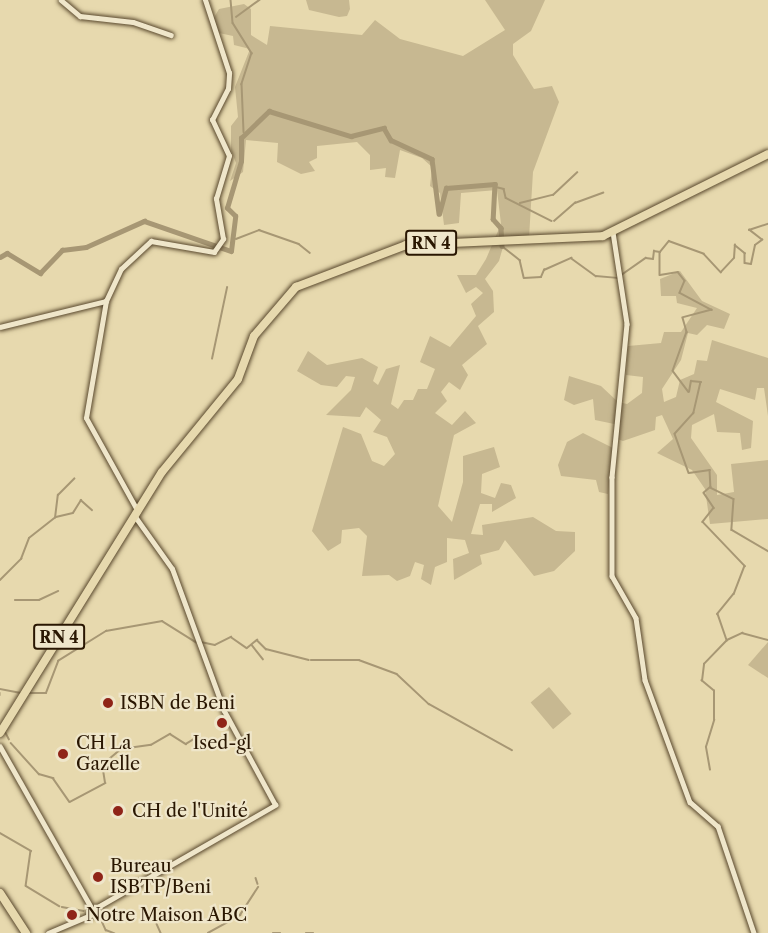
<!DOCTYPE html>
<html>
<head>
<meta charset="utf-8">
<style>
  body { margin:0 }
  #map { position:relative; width:768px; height:933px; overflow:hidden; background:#e7d9ae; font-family:"Libre Caslon Text",serif }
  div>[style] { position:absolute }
  .green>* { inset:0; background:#c7b891; transform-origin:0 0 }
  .stream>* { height:1.5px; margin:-0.75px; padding:0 0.75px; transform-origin:0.75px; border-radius:0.75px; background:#a79774 }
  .river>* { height:4.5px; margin:-2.25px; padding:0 2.25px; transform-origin:2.25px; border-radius:2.25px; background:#a79774 }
  .roads { filter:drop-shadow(0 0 2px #59482d) drop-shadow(0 0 2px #59482d) }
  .minor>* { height:4.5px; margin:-2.25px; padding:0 2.25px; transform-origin:2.25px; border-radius:2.25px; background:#efe6ca }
  .highway>* { height:8px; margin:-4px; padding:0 4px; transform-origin:4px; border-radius:4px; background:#e7d9ae }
  .dots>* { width:16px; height:16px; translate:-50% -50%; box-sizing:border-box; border:3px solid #efe6ca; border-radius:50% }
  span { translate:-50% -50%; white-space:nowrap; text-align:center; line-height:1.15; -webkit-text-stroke:4.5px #efe6ca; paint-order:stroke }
  .shield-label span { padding:2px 4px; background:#efe6ca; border:2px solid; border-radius:4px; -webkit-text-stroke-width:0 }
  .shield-label { font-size:16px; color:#2a1702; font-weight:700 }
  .poi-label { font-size:18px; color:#2a1702 }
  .left { translate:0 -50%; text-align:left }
</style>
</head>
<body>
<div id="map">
  <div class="green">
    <i style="clip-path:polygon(306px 0,349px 0,350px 9px,347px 16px,339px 17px,309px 10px)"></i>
    <i style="clip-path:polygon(485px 0,545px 0,531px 31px,513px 44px,513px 55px,534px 89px,552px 86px,559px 102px,533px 172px,529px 238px,505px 240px,499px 261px,485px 279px,493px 291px,494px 312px,478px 326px,487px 344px,462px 365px,468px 375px,460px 390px,449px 382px,441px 392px,447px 401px,435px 413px,452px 425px,465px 411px,476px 423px,454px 435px,438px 506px,452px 522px,463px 482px,463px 456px,494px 447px,500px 467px,482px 474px,481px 493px,495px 498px,501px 483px,511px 485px,516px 498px,492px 512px,492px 504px,480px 504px,471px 534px,483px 535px,482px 525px,533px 517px,556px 531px,575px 532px,575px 551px,554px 571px,534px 576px,505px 540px,499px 550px,480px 555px,482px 564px,454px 580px,453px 559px,469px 553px,465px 540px,447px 538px,447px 562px,435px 567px,431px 585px,421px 579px,424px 565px,415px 562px,410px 576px,397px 581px,389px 575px,362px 576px,367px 536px,359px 528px,342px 530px,341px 543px,328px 551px,312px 531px,343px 427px,361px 434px,372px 461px,384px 466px,395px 454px,387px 437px,373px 432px,381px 420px,366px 407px,360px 417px,326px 415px,351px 390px,355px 377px,346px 376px,337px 387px,321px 385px,297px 371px,308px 351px,327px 365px,362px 358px,378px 367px,373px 381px,378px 385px,386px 369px,400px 365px,391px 404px,398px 409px,404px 400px,413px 400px,418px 389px,427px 389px,435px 369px,420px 362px,430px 336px,450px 347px,476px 316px,471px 304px,483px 293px,476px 287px,466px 293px,457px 275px,476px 275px,486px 259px,501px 224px,497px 190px,461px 193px,459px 223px,444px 225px,440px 193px,430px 186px,432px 167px,422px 158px,400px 150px,395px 178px,385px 177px,386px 168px,370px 170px,370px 155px,357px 142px,317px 146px,317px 158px,309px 162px,315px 171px,301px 174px,277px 162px,278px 143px,246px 140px,243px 172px,230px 181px,236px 163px,231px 150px,231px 126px,238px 117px,235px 87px,250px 49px,234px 45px,233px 36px,219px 33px,212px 21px,219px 9px,244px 4px,251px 9px,251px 35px,267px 45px,270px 26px,362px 35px,375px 20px,400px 39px,463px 56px,505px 30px)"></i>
    <i style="clip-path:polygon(680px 271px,702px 301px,730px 314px,724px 329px,707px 325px,697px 335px,688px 333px,681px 360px,662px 389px,664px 402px,676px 397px,680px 380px,694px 374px,697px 360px,707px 361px,712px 340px,768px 358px,768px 416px,764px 388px,757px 388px,755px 400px,720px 389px,716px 402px,753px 421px,751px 448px,742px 450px,740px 433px,717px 432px,714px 414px,692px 425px,691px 438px,717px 475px,717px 495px,734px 492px,731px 464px,768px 460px,768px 519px,710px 524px,705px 489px,692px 470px,657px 453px,673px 439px,662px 415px,656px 417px,655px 430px,623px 441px,617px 439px,619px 425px,595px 420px,593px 399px,574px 405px,564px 400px,569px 376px,601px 386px,618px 402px,627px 404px,642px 393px,643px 377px,626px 375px,628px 346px,661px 343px,664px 332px,681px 332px,697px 308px,677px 303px,676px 296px,661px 296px,660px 279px)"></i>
    <i style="clip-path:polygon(583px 433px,613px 448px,608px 494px,599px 492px,596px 480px,561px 476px,558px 465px,567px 442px)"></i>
    <i style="clip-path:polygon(768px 642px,768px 678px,748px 665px)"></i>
    <i style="left:549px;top:687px;width:35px;height:24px;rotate:50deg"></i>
  </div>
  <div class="stream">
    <i style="left:231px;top:0;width:23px;rotate:85deg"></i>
    <i style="left:233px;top:23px;width:36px;rotate:58deg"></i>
    <i style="left:252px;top:53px;width:33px;rotate:108deg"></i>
    <i style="left:242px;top:84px;width:48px;rotate:87.6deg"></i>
    <i style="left:236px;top:17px;width:29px;rotate:-36deg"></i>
    <i style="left:496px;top:187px;width:8px;rotate:14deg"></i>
    <i style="left:504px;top:189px;width:9px;rotate:77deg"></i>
    <i style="left:506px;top:198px;width:51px;rotate:26.6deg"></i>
    <i style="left:520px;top:203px;width:34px;rotate:-14deg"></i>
    <i style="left:553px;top:195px;width:33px;rotate:-43deg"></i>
    <i style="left:554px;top:221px;width:28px;rotate:-41deg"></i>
    <i style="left:575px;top:203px;width:30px;rotate:-20deg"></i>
    <i style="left:236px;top:239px;width:25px;rotate:-21deg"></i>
    <i style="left:259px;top:230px;width:42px;rotate:19.3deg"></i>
    <i style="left:299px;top:244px;width:14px;rotate:39deg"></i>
    <i style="left:502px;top:246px;width:23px;rotate:38deg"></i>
    <i style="left:520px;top:260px;width:18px;rotate:77deg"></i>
    <i style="left:524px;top:278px;width:17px;rotate:-3deg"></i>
    <i style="left:541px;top:277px;width:8px;rotate:-67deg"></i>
    <i style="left:544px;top:270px;width:30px;rotate:-24deg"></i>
    <i style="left:571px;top:258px;width:31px;rotate:36deg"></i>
    <i style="left:596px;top:276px;width:21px;rotate:5deg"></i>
    <i style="left:617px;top:278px;width:35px;rotate:-35deg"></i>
    <i style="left:646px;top:258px;width:7px;rotate:8deg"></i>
    <i style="left:653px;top:259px;width:8px;rotate:-83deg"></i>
    <i style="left:654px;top:251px;width:6px;rotate:9deg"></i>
    <i style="left:660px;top:252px;width:14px;rotate:-51deg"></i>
    <i style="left:669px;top:241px;width:37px;rotate:20deg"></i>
    <i style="left:704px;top:254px;width:25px;rotate:47deg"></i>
    <i style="left:721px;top:272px;width:19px;rotate:-47deg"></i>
    <i style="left:734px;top:258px;width:13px;rotate:-86deg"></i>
    <i style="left:735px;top:245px;width:13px;rotate:39deg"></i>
    <i style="left:745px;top:253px;width:10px;rotate:90deg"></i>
    <i style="left:745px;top:263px;width:6px;rotate:9deg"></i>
    <i style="left:751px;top:264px;width:19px;rotate:-78deg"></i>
    <i style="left:755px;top:245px;width:9px;rotate:-36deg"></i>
    <i style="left:762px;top:240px;width:16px;rotate:-142deg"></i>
    <i style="left:749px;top:230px;width:20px;rotate:-18deg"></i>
    <i style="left:660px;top:252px;width:23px;rotate:90deg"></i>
    <i style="left:660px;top:275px;width:18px;rotate:-9deg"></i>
    <i style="left:678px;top:272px;width:11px;rotate:52deg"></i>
    <i style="left:685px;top:281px;width:13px;rotate:113deg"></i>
    <i style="left:680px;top:293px;width:36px;rotate:28deg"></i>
    <i style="left:712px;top:310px;width:30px;rotate:165deg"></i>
    <i style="left:683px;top:318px;width:15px;rotate:74deg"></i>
    <i style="left:687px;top:332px;width:41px;rotate:109.7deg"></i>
    <i style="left:673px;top:371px;width:26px;rotate:53deg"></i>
    <i style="left:689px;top:392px;width:11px;rotate:-80deg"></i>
    <i style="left:691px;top:381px;width:10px;rotate:6deg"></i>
    <i style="left:701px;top:382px;width:32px;rotate:103deg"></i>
    <i style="left:694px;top:413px;width:28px;rotate:132deg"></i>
    <i style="left:675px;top:434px;width:41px;rotate:70.3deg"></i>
    <i style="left:689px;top:473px;width:21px;rotate:-8deg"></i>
    <i style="left:710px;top:470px;width:17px;rotate:87deg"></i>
    <i style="left:711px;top:487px;width:9px;rotate:139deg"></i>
    <i style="left:704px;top:493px;width:18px;rotate:56deg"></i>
    <i style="left:714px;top:508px;width:18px;rotate:128deg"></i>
    <i style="left:703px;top:522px;width:61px;rotate:46.3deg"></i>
    <i style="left:745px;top:566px;width:30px;rotate:111deg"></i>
    <i style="left:734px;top:594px;width:26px;rotate:129deg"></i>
    <i style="left:718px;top:614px;width:28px;rotate:71deg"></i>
    <i style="left:727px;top:640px;width:17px;rotate:-25deg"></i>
    <i style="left:742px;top:633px;width:27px;rotate:15deg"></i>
    <i style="left:212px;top:359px;width:73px;rotate:-78.1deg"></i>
    <i style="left:711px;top:488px;width:25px;rotate:26deg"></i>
    <i style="left:734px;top:499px;width:31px;rotate:94deg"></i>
    <i style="left:732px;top:530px;width:42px;rotate:30.3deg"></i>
    <i style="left:56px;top:517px;width:17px;rotate:-13deg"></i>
    <i style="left:73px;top:513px;width:15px;rotate:-58deg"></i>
    <i style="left:81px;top:500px;width:15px;rotate:42deg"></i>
    <i style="left:0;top:580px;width:30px;rotate:-45deg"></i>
    <i style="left:21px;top:559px;width:22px;rotate:-69deg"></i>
    <i style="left:29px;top:538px;width:33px;rotate:-38deg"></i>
    <i style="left:55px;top:518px;width:23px;rotate:-83deg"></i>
    <i style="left:58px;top:495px;width:23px;rotate:-45deg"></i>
    <i style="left:15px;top:600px;width:24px"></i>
    <i style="left:39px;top:600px;width:21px;rotate:-25deg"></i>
    <i style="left:201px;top:642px;width:14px;rotate:12deg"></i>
    <i style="left:215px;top:645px;width:18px;rotate:-27deg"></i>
    <i style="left:231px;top:637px;width:19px;rotate:35deg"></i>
    <i style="left:247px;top:648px;width:13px;rotate:-39deg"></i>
    <i style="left:257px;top:640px;width:13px;rotate:45deg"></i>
    <i style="left:266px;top:649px;width:44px;rotate:14.3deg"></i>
    <i style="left:252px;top:645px;width:18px;rotate:52deg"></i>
    <i style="left:311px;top:660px;width:48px"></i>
    <i style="left:359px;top:660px;width:40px;rotate:20.2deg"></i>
    <i style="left:397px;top:674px;width:44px;rotate:43.2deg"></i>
    <i style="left:429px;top:704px;width:95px;rotate:29deg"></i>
    <i style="left:0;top:689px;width:21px;rotate:11deg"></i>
    <i style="left:0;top:693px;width:2px;rotate:90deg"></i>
    <i style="left:29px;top:693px;width:17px"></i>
    <i style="left:46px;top:693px;width:34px;rotate:-69deg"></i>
    <i style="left:58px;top:661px;width:57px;rotate:-32deg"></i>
    <i style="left:106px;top:631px;width:57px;rotate:-10.1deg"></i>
    <i style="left:162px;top:621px;width:40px;rotate:32deg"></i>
    <i style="left:6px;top:733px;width:7px;rotate:63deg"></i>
    <i style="left:11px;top:743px;width:42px;rotate:47.9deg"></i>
    <i style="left:39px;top:774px;width:15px;rotate:16deg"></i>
    <i style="left:53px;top:778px;width:29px;rotate:55deg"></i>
    <i style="left:70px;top:802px;width:40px;rotate:-28deg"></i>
    <i style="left:105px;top:783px;width:18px;rotate:-99deg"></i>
    <i style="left:102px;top:765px;width:25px;rotate:-40deg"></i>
    <i style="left:121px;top:749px;width:30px;rotate:-8deg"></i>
    <i style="left:151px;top:745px;width:22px;rotate:-30deg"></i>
    <i style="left:170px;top:734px;width:19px;rotate:32deg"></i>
    <i style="left:186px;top:744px;width:15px;rotate:-32deg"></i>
    <i style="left:710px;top:770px;width:23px;rotate:-100deg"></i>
    <i style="left:706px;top:747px;width:28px;rotate:-73deg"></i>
    <i style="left:714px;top:720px;width:29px;rotate:-90deg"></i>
    <i style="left:714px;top:691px;width:16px;rotate:-140deg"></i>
    <i style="left:702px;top:681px;width:17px;rotate:-83deg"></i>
    <i style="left:704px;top:664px;width:32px;rotate:-46deg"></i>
    <i style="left:0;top:833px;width:36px;rotate:30deg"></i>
    <i style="left:31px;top:851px;width:35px;rotate:98deg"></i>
    <i style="left:26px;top:886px;width:39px;rotate:31deg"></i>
    <i style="left:256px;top:878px;width:6px;rotate:72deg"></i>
    <i style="left:62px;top:907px;width:22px;rotate:10deg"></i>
    <i style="left:98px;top:912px;width:20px;rotate:66deg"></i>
    <i style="left:106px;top:930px;width:9px;rotate:21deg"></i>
    <i style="left:157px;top:924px;width:10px;rotate:66deg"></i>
    <i style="left:208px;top:933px;width:37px;rotate:-29deg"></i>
    <i style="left:240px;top:915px;width:33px;rotate:-57deg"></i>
    <i style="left:273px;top:933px;width:7px"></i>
    <i style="left:306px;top:933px;width:7px"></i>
  </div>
  <div class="river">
    <i style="left:0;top:257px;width:8px;rotate:-30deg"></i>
    <i style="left:7px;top:253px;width:39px;rotate:31deg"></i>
    <i style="left:40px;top:273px;width:32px;rotate:-46deg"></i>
    <i style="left:62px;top:250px;width:24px;rotate:-7deg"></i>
    <i style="left:86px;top:247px;width:64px;rotate:-24.1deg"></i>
    <i style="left:144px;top:221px;width:92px;rotate:19deg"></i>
    <i style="left:231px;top:251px;width:35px;rotate:-83deg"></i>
    <i style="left:235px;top:216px;width:11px;rotate:-135deg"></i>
    <i style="left:227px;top:208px;width:49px;rotate:-73.4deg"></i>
    <i style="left:241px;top:161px;width:23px;rotate:-90deg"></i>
    <i style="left:241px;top:138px;width:39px;rotate:-44deg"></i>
    <i style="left:269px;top:111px;width:86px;rotate:17deg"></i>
    <i style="left:351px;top:136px;width:34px;rotate:-14deg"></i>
    <i style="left:384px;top:128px;width:14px;rotate:60deg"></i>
    <i style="left:391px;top:140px;width:45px;rotate:24.9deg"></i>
    <i style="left:432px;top:159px;width:55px;rotate:82.7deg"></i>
    <i style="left:439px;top:214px;width:27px;rotate:-75deg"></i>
    <i style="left:446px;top:188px;width:49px;rotate:-4.7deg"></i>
    <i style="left:495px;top:184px;width:35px;rotate:93deg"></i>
    <i style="left:493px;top:219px;width:12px;rotate:48deg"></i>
    <i style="left:501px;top:228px;width:18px;rotate:87deg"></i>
  </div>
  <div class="roads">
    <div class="minor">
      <i style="left:61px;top:0;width:25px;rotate:40deg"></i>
      <i style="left:80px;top:16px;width:53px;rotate:6.5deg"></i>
      <i style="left:133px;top:22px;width:40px;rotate:18.9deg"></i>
      <i style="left:613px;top:232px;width:93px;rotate:81.3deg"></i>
      <i style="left:627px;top:324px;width:154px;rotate:95.6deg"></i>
      <i style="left:612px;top:477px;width:99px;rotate:90deg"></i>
      <i style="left:612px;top:576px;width:48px;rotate:60.3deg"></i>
      <i style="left:636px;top:618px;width:63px;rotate:81.7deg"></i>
      <i style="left:645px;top:680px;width:130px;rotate:69.8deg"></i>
      <i style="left:690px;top:802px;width:37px;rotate:41deg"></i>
      <i style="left:718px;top:826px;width:113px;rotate:71.4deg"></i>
      <i style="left:0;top:327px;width:109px;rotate:-13.8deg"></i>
      <i style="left:138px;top:512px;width:107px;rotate:-119deg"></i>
      <i style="left:86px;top:418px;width:119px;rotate:-80.3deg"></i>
      <i style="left:106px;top:301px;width:35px;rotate:-65deg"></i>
      <i style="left:121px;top:269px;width:41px;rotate:-43deg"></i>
      <i style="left:151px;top:241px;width:64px;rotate:9.9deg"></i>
      <i style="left:214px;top:252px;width:16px;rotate:-55deg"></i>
      <i style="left:223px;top:239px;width:41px;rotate:-99.9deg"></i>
      <i style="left:216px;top:199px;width:45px;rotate:-73.2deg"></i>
      <i style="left:229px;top:156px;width:40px;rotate:-115deg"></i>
      <i style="left:212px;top:120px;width:35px;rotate:-63deg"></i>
      <i style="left:228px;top:89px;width:16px;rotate:-86deg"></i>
      <i style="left:229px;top:73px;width:77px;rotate:-108.2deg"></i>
      <i style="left:0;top:746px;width:185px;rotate:60.5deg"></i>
      <i style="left:89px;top:912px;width:215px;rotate:-29.9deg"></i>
      <i style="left:275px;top:805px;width:107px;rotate:-118.5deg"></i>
      <i style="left:224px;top:711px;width:151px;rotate:-110.1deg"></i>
      <i style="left:172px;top:569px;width:64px;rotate:-125.4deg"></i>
      <i style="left:48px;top:933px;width:49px;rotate:-22.9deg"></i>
      <i style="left:93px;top:914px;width:7px;rotate:-63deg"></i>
    </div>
    <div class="highway">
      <i style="left:0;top:733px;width:307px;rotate:-58.2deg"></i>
      <i style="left:162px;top:472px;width:120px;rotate:-50.7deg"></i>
      <i style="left:238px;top:379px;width:46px;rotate:-69.6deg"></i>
      <i style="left:254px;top:336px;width:65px;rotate:-49.4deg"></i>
      <i style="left:296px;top:287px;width:118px;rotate:-20.9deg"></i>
      <i style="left:406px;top:245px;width:197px;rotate:-2.6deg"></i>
      <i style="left:603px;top:236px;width:184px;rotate:-26.4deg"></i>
      <i style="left:0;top:893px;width:48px;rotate:57deg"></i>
    </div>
  </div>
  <div class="dots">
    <i style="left:108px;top:703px;background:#8f2418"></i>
    <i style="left:222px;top:723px;background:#8f2418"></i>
    <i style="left:63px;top:754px;background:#8f2418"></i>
    <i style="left:118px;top:811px;background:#8f2418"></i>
    <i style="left:98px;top:877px;background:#8f2418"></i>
    <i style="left:72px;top:915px;background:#8f2418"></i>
  </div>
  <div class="shield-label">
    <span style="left:431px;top:243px">RN 4</span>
    <span style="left:59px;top:637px">RN 4</span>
  </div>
  <div class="poi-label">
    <span class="left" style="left:120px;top:703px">ISBN de Beni</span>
    <span style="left:222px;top:743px">Ised-gl</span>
    <span class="left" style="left:76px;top:754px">CH La<br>Gazelle</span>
    <span class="left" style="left:132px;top:811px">CH de l'Unité</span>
    <span class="left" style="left:110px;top:877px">Bureau<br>ISBTP/Beni</span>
    <span class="left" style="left:86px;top:915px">Notre Maison ABC</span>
  </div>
</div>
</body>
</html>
